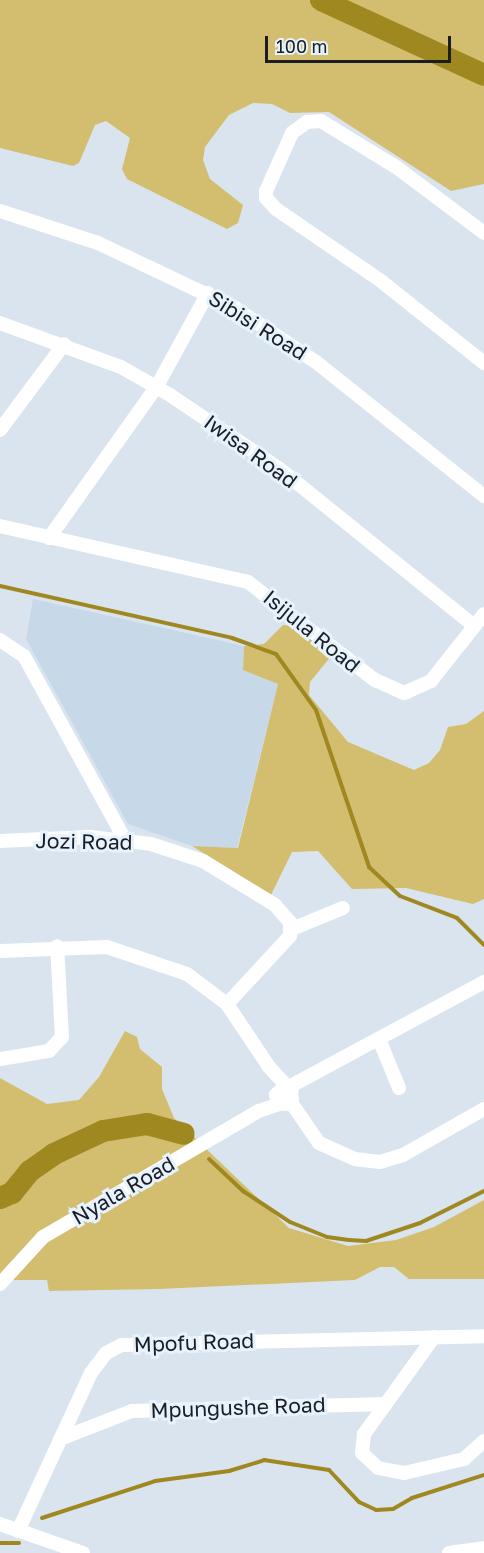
<!DOCTYPE html>
<html>
<head>
<meta charset="utf-8">
<style>
  body { margin:0 }
  #map { position:relative; width:484px; height:1553px; overflow:hidden; background:#d9e4ef; font-family:"Golos Text",sans-serif }
  div>[style] { position:absolute }
  .built>* { inset:0; background:#c7d8e9 }
  .green>* { inset:0; background:#d3be70 }
  .stream>* { height:4px; margin:-2px; padding:0 2px; transform-origin:2px; border-radius:2px; background:#a08820 }
  .river>* { height:22px; margin:-11px; padding:0 11px; transform-origin:11px; border-radius:11px; background:#a08820 }
  .minor>* { height:14px; margin:-7px; padding:0 7px; transform-origin:7px; border-radius:7px; background:#fff }
  span { translate:-50% -50%; white-space:nowrap; text-align:center; line-height:1.15; -webkit-text-stroke:6px #e6f2fd; paint-order:stroke }
  .street-label { font-size:21px; color:#1a1e22 }
  .scale { position:absolute; left:265px; top:36px; width:186px; height:27px; box-sizing:border-box; border:3px solid #1a1e22; border-top:0; padding-left:8px; font-size:18px; line-height:21px; white-space:nowrap; color:#1a1e22; -webkit-text-stroke:4px #e6f2fd; paint-order:stroke }
</style>
</head>
<body>
<div id="map">
  <div class="built">
    <i style="clip-path:polygon(33px 599px,244px 646px,243px 670px,278px 684px,237px 848px,192px 846px,128px 824px,26px 639px)"></i>
  </div>
  <div class="green">
    <i style="clip-path:polygon(0 0,484px 0,484px 184px,451px 191px,329px 112px,290px 113px,272px 104px,253px 103px,229px 115px,205px 147px,203px 160px,210px 179px,243px 205px,238px 223px,227px 229px,127px 179px,122px 169px,130px 138px,106px 121px,95px 125px,79px 163px,73px 166px,0 148px)"></i>
    <i style="clip-path:polygon(283px 625px,299px 626px,332px 655px,310px 682px,309px 695px,348px 742px,414px 770px,429px 763px,440px 750px,448px 727px,466px 724px,484px 711px,484px 899px,473px 904px,406px 888px,352px 889px,318px 851px,292px 852px,271px 895px,192px 846px,238px 848px,278px 684px,243px 670px,244px 646px,264px 644px)"></i>
    <i style="clip-path:polygon(125px 1031px,137px 1037px,140px 1049px,162px 1067px,162px 1089px,174px 1118px,289px 1228px,348px 1246px,396px 1240px,434px 1227px,484px 1200px,484px 1279px,409px 1279px,394px 1267px,380px 1267px,355px 1280px,159px 1289px,49px 1291px,47px 1280px,0 1280px,0 1078px,47px 1104px,79px 1100px,99px 1077px)"></i>
  </div>
  <div class="stream">
    <i style="left:0;top:586px;width:238px;rotate:12.6deg"></i>
    <i style="left:232px;top:638px;width:47px;rotate:20deg"></i>
    <i style="left:276px;top:654px;width:69px;rotate:54.5deg"></i>
    <i style="left:316px;top:710px;width:166px;rotate:71.3deg"></i>
    <i style="left:369px;top:867px;width:42px;rotate:43.1deg"></i>
    <i style="left:400px;top:896px;width:61px;rotate:21.1deg"></i>
    <i style="left:457px;top:918px;width:38px;rotate:45deg"></i>
    <i style="left:209px;top:1159px;width:47px;rotate:43.3deg"></i>
    <i style="left:243px;top:1191px;width:56px;rotate:33.4deg"></i>
    <i style="left:290px;top:1222px;width:40px;rotate:22deg"></i>
    <i style="left:327px;top:1237px;width:22px;rotate:8deg"></i>
    <i style="left:349px;top:1240px;width:17px;rotate:3deg"></i>
    <i style="left:366px;top:1241px;width:57px;rotate:-18.4deg"></i>
    <i style="left:420px;top:1223px;width:72px;rotate:-26.6deg"></i>
    <i style="left:42px;top:1518px;width:119px;rotate:-18.1deg"></i>
    <i style="left:155px;top:1481px;width:75px;rotate:-7.7deg"></i>
    <i style="left:229px;top:1471px;width:37px;rotate:-17deg"></i>
    <i style="left:264px;top:1460px;width:66px;rotate:8.7deg"></i>
    <i style="left:329px;top:1470px;width:44px;rotate:46.8deg"></i>
    <i style="left:359px;top:1502px;width:19px;rotate:25deg"></i>
    <i style="left:376px;top:1510px;width:17px;rotate:-3deg"></i>
    <i style="left:393px;top:1509px;width:22px;rotate:-30deg"></i>
    <i style="left:412px;top:1498px;width:76px;rotate:-17.7deg"></i>
    <i style="left:0;top:1543px;width:19px"></i>
  </div>
  <div class="river">
    <i style="left:321px;top:0;width:179px;rotate:24.7deg"></i>
    <i style="left:0;top:1198px;width:13px;rotate:-23deg"></i>
    <i style="left:12px;top:1193px;width:28px;rotate:-51deg"></i>
    <i style="left:30px;top:1171px;width:29px;rotate:-35deg"></i>
    <i style="left:54px;top:1154px;width:54px;rotate:-25.1deg"></i>
    <i style="left:103px;top:1131px;width:45px;rotate:-9deg"></i>
    <i style="left:147px;top:1124px;width:38px;rotate:15deg"></i>
  </div>
  <div class="minor">
    <i style="left:0;top:211px;width:103px;rotate:18.1deg"></i>
    <i style="left:98px;top:243px;width:152px;rotate:25.4deg"></i>
    <i style="left:235px;top:308px;width:97px;rotate:33.7deg"></i>
    <i style="left:316px;top:362px;width:215px;rotate:38.6deg"></i>
    <i style="left:484px;top:233px;width:110px;rotate:-143.1deg"></i>
    <i style="left:396px;top:167px;width:88px;rotate:-148.5deg"></i>
    <i style="left:321px;top:121px;width:14px;rotate:176deg"></i>
    <i style="left:307px;top:122px;width:19px;rotate:144deg"></i>
    <i style="left:292px;top:133px;width:64px;rotate:114.1deg"></i>
    <i style="left:266px;top:191px;width:7px;rotate:90deg"></i>
    <i style="left:266px;top:198px;width:15px;rotate:48deg"></i>
    <i style="left:276px;top:209px;width:127px;rotate:34.4deg"></i>
    <i style="left:381px;top:281px;width:132px;rotate:38.5deg"></i>
    <i style="left:0;top:323px;width:129px;rotate:20deg"></i>
    <i style="left:121px;top:367px;width:56px;rotate:29.7deg"></i>
    <i style="left:170px;top:395px;width:134px;rotate:34deg"></i>
    <i style="left:281px;top:470px;width:248px;rotate:38.9deg"></i>
    <i style="left:0;top:430px;width:107px;rotate:-53.3deg"></i>
    <i style="left:0;top:526px;width:254px;rotate:12.7deg"></i>
    <i style="left:248px;top:582px;width:160px;rotate:37.7deg"></i>
    <i style="left:375px;top:680px;width:32px;rotate:24deg"></i>
    <i style="left:404px;top:693px;width:30px;rotate:-24deg"></i>
    <i style="left:431px;top:681px;width:85px;rotate:-51.7deg"></i>
    <i style="left:49px;top:538px;width:186px;rotate:-54.6deg"></i>
    <i style="left:157px;top:386px;width:106px;rotate:-61.3deg"></i>
    <i style="left:0;top:640px;width:29px;rotate:34deg"></i>
    <i style="left:24px;top:656px;width:208px;rotate:61.2deg"></i>
    <i style="left:0;top:841px;width:90px;rotate:-2.5deg"></i>
    <i style="left:90px;top:837px;width:61px;rotate:6.5deg"></i>
    <i style="left:151px;top:844px;width:55px;rotate:18.1deg"></i>
    <i style="left:203px;top:861px;width:84px;rotate:31.4deg"></i>
    <i style="left:275px;top:905px;width:23px;rotate:49deg"></i>
    <i style="left:290px;top:922px;width:14px;rotate:90deg"></i>
    <i style="left:290px;top:936px;width:93px;rotate:132.8deg"></i>
    <i style="left:292px;top:929px;width:55px;rotate:-22.4deg"></i>
    <i style="left:0;top:951px;width:107px;rotate:-2.1deg"></i>
    <i style="left:107px;top:947px;width:84px;rotate:18.6deg"></i>
    <i style="left:187px;top:974px;width:50px;rotate:36.9deg"></i>
    <i style="left:227px;top:1004px;width:76px;rotate:56.3deg"></i>
    <i style="left:269px;top:1067px;width:33px;rotate:47deg"></i>
    <i style="left:291px;top:1091px;width:9px;rotate:84deg"></i>
    <i style="left:292px;top:1100px;width:8px;rotate:150deg"></i>
    <i style="left:285px;top:1104px;width:13px;rotate:-135deg"></i>
    <i style="left:276px;top:1095px;width:11px;rotate:-45deg"></i>
    <i style="left:379px;top:1039px;width:53px;rotate:67.8deg"></i>
    <i style="left:0;top:1059px;width:50px;rotate:-9.3deg"></i>
    <i style="left:49px;top:1051px;width:19px;rotate:-47deg"></i>
    <i style="left:62px;top:1037px;width:91px;rotate:-93.1deg"></i>
    <i style="left:287px;top:1088px;width:224px;rotate:-28.3deg"></i>
    <i style="left:290px;top:1101px;width:51px;rotate:55.4deg"></i>
    <i style="left:319px;top:1143px;width:39px;rotate:24deg"></i>
    <i style="left:355px;top:1159px;width:25px;rotate:7deg"></i>
    <i style="left:380px;top:1162px;width:24px;rotate:-17deg"></i>
    <i style="left:403px;top:1155px;width:93px;rotate:-29.6deg"></i>
    <i style="left:0;top:1284px;width:64px;rotate:-47.5deg"></i>
    <i style="left:43px;top:1237px;width:250px;rotate:-30.3deg"></i>
    <i style="left:259px;top:1111px;width:24px;rotate:-19deg"></i>
    <i style="left:434px;top:1337px;width:120px;rotate:125.8deg"></i>
    <i style="left:364px;top:1434px;width:19px;rotate:96deg"></i>
    <i style="left:362px;top:1453px;width:22px;rotate:43deg"></i>
    <i style="left:378px;top:1468px;width:26px;rotate:11deg"></i>
    <i style="left:404px;top:1473px;width:62px;rotate:-13.1deg"></i>
    <i style="left:464px;top:1459px;width:27px;rotate:-42deg"></i>
    <i style="left:60px;top:1439px;width:77px;rotate:-21.3deg"></i>
    <i style="left:132px;top:1411px;width:254px;rotate:-1.6deg"></i>
    <i style="left:0;top:1524px;width:88px;rotate:19.3deg"></i>
    <i style="left:18px;top:1531px;width:174px;rotate:-65.2deg"></i>
    <i style="left:91px;top:1373px;width:25px;rotate:-53deg"></i>
    <i style="left:106px;top:1353px;width:18px;rotate:-27deg"></i>
    <i style="left:122px;top:1345px;width:362px;rotate:-1.4deg"></i>
    <i style="left:449px;top:1553px;width:35px;rotate:-8deg"></i>
  </div>
  <div class="street-label">
    <span style="left:258px;top:325px;rotate:32deg">Sibisi Road</span>
    <span style="left:251px;top:451px;rotate:36deg">Iwisa Road</span>
    <span style="left:312px;top:631px;rotate:39deg">Isijula Road</span>
    <span style="left:84px;top:841px;rotate:1deg">Jozi Road</span>
    <span style="left:123px;top:1190px;rotate:-30deg">Nyala Road</span>
    <span style="left:194px;top:1342px;rotate:-2deg">Mpofu Road</span>
    <span style="left:238px;top:1407px;rotate:-2deg">Mpungushe Road</span>
  </div>
  <div class="scale">100 m</div>
</div>
</body>
</html>
